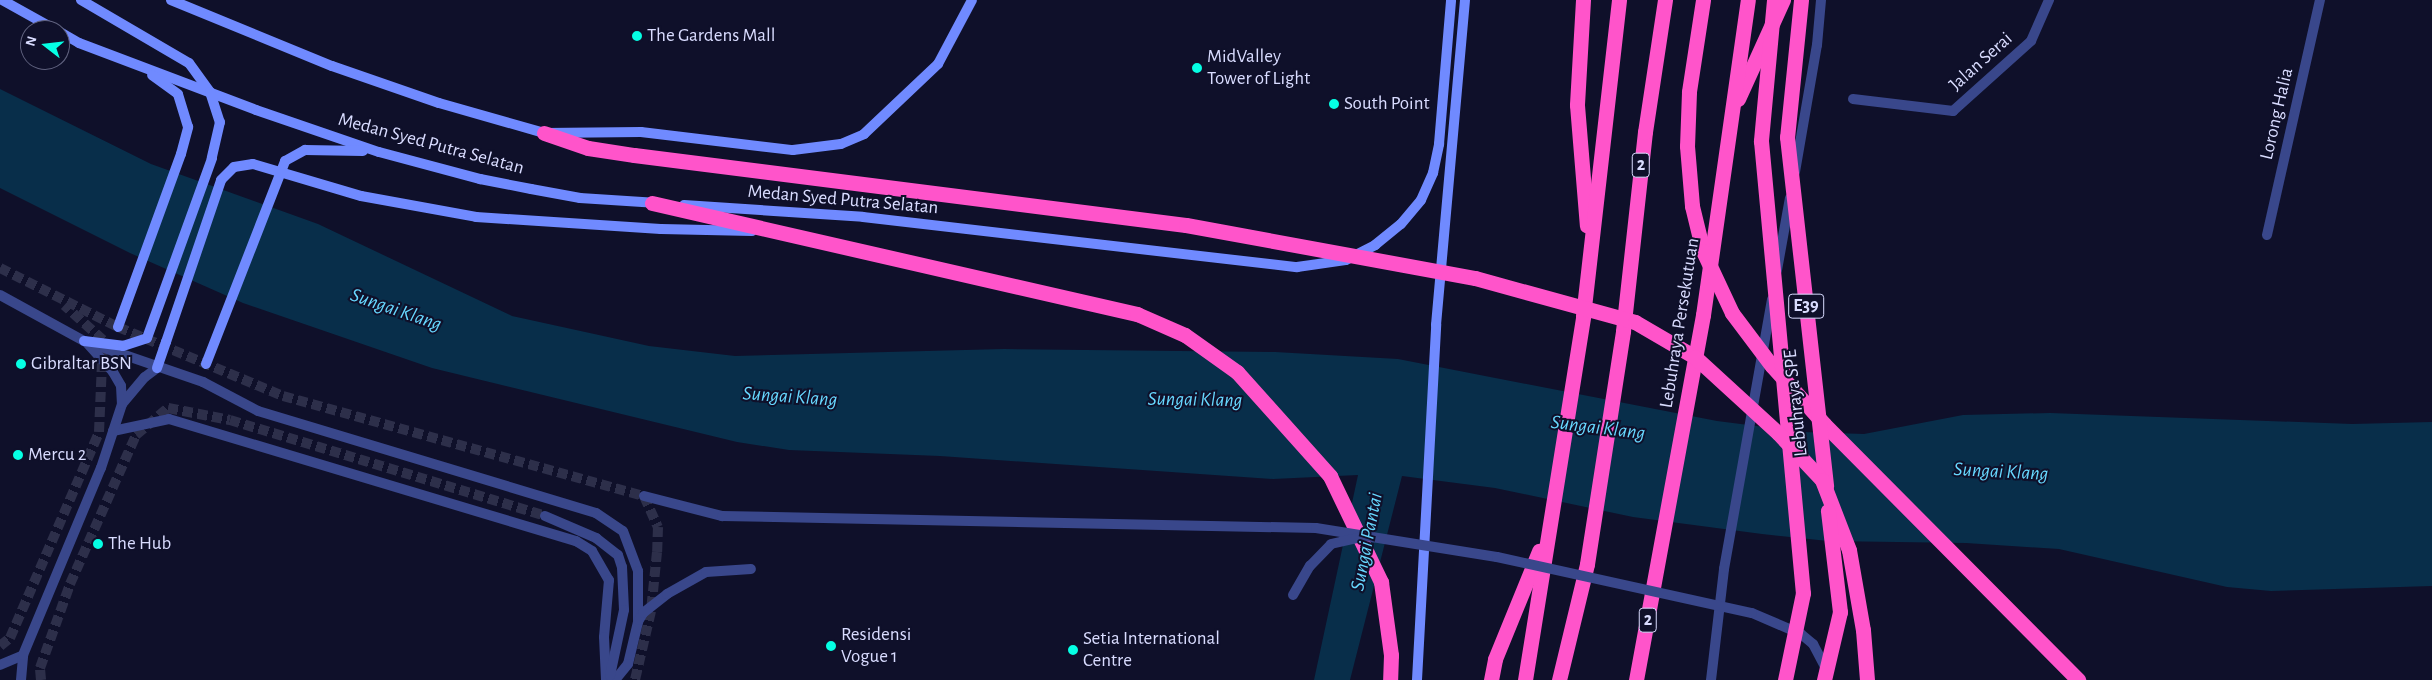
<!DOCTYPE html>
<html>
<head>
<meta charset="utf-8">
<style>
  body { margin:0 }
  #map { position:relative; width:2432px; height:680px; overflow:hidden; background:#0f102a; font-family:"Alegreya Sans",sans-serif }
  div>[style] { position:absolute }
  .water>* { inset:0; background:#082e4a }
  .street-tunnel>* { height:10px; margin-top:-5px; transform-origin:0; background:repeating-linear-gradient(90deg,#2d2f4a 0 10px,transparent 0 15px) }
  .street>* { height:10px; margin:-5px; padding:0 5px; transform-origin:5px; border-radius:5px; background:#39478b }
  .secondary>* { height:10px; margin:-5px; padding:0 5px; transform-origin:5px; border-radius:5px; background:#708aff }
  .highway>* { height:15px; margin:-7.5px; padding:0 7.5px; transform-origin:7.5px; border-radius:7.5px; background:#ff54ca }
  .street-bridge>* { height:10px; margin:-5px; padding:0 5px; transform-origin:5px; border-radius:5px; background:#39478b }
  .secondary-bridge>* { height:10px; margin:-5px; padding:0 5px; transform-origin:5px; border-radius:5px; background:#708aff }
  .highway-bridge>* { height:15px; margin:-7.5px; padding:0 7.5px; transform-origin:7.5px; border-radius:7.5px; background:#ff54ca }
  .dots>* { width:14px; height:14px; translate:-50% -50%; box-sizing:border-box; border:2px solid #0f102a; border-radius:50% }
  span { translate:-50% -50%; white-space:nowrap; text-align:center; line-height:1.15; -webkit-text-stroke:4px #0f102a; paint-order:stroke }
  .shield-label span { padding:1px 4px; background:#0f102a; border:1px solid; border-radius:4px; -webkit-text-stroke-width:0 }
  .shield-label { font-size:18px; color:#d9dcff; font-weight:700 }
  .poi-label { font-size:19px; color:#d9dcff }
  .left { translate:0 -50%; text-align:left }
  .street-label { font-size:19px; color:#d9dcff }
  .water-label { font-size:20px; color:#67d8ff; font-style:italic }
  .north { position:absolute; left:20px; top:20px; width:50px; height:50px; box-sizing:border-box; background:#0f102a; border:1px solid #60627f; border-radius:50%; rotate:286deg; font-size:14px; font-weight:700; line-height:20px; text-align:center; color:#d9dcff }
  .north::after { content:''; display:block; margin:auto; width:18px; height:22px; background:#05ffe4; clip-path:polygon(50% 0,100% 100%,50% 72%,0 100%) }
</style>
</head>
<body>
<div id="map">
  <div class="water">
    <i style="clip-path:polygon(0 89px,151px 164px,318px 224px,512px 316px,649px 346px,735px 356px,1004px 349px,1275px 352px,1398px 359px,1717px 421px,1803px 432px,1864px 434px,1963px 415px,2050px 413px,2352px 424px,2432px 422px,2432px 586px,2271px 591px,2227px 587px,2059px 549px,1966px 543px,1828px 541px,1762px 534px,1633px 517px,1495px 488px,1402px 476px,1350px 680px,1314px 680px,1358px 475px,1273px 479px,940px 456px,789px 450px,737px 442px,432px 368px,243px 303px,130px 253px,0 188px)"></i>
  </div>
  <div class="street-tunnel">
    <i style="left:0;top:268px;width:132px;rotate:26.6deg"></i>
    <i style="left:118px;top:327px;width:179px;rotate:22.7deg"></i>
    <i style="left:283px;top:396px;width:375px;rotate:15.5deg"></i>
    <i style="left:644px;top:496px;width:34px;rotate:66deg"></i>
    <i style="left:658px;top:527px;width:25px;rotate:92deg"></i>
    <i style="left:657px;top:552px;width:59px;rotate:95.8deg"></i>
    <i style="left:651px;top:611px;width:71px;rotate:103.1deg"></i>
    <i style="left:0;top:646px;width:13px;rotate:-39deg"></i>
    <i style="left:10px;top:638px;width:224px;rotate:-66.6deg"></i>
    <i style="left:99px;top:432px;width:92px;rotate:-87.5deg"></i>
    <i style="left:103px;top:340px;width:52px;rotate:-138.1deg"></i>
    <i style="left:41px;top:680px;width:12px;rotate:-95deg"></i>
    <i style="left:40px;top:668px;width:89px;rotate:-70.3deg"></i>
    <i style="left:70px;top:584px;width:163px;rotate:-66.1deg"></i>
    <i style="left:136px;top:435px;width:42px;rotate:-40.2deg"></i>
    <i style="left:168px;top:408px;width:63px;rotate:11deg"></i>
    <i style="left:230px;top:420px;width:329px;rotate:16.9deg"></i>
  </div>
  <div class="street">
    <i style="left:1853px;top:99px;width:101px;rotate:6.8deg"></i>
    <i style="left:1953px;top:111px;width:105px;rotate:-41.9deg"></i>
    <i style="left:2031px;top:41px;width:45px;rotate:-66.3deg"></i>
    <i style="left:1795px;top:172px;width:129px;rotate:-80.2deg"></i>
    <i style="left:1817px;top:45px;width:45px;rotate:-84.9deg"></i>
    <i style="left:2267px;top:235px;width:241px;rotate:-77.3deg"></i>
    <i style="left:1777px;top:270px;width:73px;rotate:-79.8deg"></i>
    <i style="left:0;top:295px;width:96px;rotate:28.7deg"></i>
    <i style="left:84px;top:341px;width:126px;rotate:19deg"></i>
    <i style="left:203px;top:382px;width:62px;rotate:27.8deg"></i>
    <i style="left:258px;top:411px;width:353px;rotate:16.8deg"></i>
    <i style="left:596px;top:513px;width:32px;rotate:34deg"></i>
    <i style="left:623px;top:531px;width:43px;rotate:69.4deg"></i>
    <i style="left:638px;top:571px;width:51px;rotate:90deg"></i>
    <i style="left:638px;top:622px;width:43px;rotate:103.4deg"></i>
    <i style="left:628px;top:664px;width:21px;rotate:129deg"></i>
    <i style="left:87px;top:343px;width:39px;rotate:48deg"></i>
    <i style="left:113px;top:372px;width:16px;rotate:60deg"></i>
    <i style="left:121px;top:386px;width:18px;rotate:87deg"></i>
    <i style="left:113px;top:431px;width:57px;rotate:-12.1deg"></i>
    <i style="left:169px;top:419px;width:425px;rotate:16.7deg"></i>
    <i style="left:576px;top:541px;width:19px;rotate:32deg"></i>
    <i style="left:592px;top:551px;width:34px;rotate:60deg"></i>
    <i style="left:609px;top:580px;width:57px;rotate:95deg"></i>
    <i style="left:604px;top:637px;width:43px;rotate:87.3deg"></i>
    <i style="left:644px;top:496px;width:81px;rotate:14.4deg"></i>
    <i style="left:722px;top:516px;width:594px;rotate:1.16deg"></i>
    <i style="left:545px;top:516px;width:56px;rotate:23.3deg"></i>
    <i style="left:596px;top:538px;width:28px;rotate:38deg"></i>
    <i style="left:618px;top:555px;width:13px;rotate:72deg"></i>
    <i style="left:622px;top:567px;width:43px;rotate:87.3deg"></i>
    <i style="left:624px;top:610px;width:67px;rotate:102deg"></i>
    <i style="left:1752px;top:613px;width:53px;rotate:23.2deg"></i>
    <i style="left:1801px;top:634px;width:16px;rotate:40deg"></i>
    <i style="left:1813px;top:644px;width:27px;rotate:62deg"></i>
    <i style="left:639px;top:620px;width:8px;rotate:-60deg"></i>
    <i style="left:643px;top:613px;width:31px;rotate:-38deg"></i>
    <i style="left:667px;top:594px;width:45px;rotate:-29.4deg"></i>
    <i style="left:706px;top:572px;width:45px;rotate:-3.8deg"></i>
    <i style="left:0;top:665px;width:25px;rotate:-23deg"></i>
    <i style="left:21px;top:680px;width:25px;rotate:-85deg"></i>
    <i style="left:23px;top:655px;width:203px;rotate:-67.4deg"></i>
    <i style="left:101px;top:468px;width:67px;rotate:-71.8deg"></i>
    <i style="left:122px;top:404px;width:35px;rotate:-50deg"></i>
    <i style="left:145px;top:377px;width:15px;rotate:-37deg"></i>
    <i style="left:1711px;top:680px;width:112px;rotate:-83.3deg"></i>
    <i style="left:1724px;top:569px;width:274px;rotate:-79.9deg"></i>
  </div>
  <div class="secondary">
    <i style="left:2px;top:0;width:62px;rotate:29.1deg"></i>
    <i style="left:171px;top:0;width:174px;rotate:22.3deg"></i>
    <i style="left:332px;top:66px;width:113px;rotate:19.1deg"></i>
    <i style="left:439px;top:103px;width:109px;rotate:15.9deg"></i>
    <i style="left:544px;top:133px;width:97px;rotate:-0.6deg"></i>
    <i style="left:641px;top:132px;width:153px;rotate:6.8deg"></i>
    <i style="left:793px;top:150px;width:48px;rotate:-7.1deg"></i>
    <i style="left:841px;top:144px;width:25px;rotate:-23deg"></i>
    <i style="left:864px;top:134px;width:102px;rotate:-43.4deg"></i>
    <i style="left:938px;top:64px;width:72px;rotate:-62deg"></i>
    <i style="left:60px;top:32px;width:22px;rotate:30deg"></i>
    <i style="left:79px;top:43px;width:189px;rotate:20.7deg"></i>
    <i style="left:256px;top:110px;width:130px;rotate:18.9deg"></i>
    <i style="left:379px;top:152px;width:105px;rotate:15deg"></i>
    <i style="left:480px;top:179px;width:52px;rotate:11.1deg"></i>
    <i style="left:531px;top:189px;width:50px;rotate:10.4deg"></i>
    <i style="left:580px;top:198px;width:78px;rotate:3.7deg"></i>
    <i style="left:684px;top:205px;width:179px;rotate:3.8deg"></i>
    <i style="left:863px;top:217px;width:437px;rotate:6.6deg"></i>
    <i style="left:1297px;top:267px;width:49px;rotate:-8.1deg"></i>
    <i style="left:1346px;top:260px;width:33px;rotate:-27deg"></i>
    <i style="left:1375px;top:245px;width:33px;rotate:-39deg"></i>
    <i style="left:1401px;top:224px;width:31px;rotate:-50deg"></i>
    <i style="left:1421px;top:200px;width:30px;rotate:-66deg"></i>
    <i style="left:1433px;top:173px;width:30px;rotate:-78deg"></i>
    <i style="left:1439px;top:144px;width:144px;rotate:-85.2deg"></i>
    <i style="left:476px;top:217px;width:185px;rotate:3.7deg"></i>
    <i style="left:661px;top:229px;width:91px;rotate:1.3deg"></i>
    <i style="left:118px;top:327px;width:184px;rotate:-70deg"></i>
    <i style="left:181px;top:154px;width:28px;rotate:-75deg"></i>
    <i style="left:188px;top:127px;width:34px;rotate:-107deg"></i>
    <i style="left:178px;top:94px;width:32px;rotate:-144deg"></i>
    <i style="left:84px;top:341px;width:39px;rotate:7deg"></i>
    <i style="left:123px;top:346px;width:25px;rotate:-18deg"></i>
    <i style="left:147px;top:338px;width:191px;rotate:-70.1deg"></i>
    <i style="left:206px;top:364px;width:218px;rotate:-68.7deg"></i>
    <i style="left:285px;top:161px;width:23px;rotate:-29deg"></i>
    <i style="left:305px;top:150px;width:58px;rotate:1deg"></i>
    <i style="left:157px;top:368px;width:28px;rotate:-71deg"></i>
    <i style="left:1417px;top:680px;width:356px;rotate:-86.9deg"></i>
    <i style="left:1436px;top:325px;width:326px;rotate:-84.9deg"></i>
  </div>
  <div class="highway">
    <i style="left:1583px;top:0;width:105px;rotate:93.3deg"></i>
    <i style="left:1577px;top:105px;width:121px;rotate:85.3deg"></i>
    <i style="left:1738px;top:99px;width:109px;rotate:-65.6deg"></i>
    <i style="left:544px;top:133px;width:46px;rotate:18.8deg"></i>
    <i style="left:588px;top:148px;width:47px;rotate:8.7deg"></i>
    <i style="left:634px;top:155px;width:556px;rotate:7.23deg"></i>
    <i style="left:652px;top:203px;width:498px;rotate:12.9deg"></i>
    <i style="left:1137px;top:314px;width:52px;rotate:23.6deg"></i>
    <i style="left:1185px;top:335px;width:64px;rotate:35.4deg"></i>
    <i style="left:1237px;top:372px;width:140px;rotate:48.2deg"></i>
    <i style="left:1330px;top:476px;width:118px;rotate:64.3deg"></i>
    <i style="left:1381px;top:582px;width:74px;rotate:82.2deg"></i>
    <i style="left:1391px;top:655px;width:25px;rotate:92deg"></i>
    <i style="left:1849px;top:550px;width:81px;rotate:80.1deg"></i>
    <i style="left:1863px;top:630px;width:50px;rotate:85.4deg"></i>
    <i style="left:1491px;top:680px;width:21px;rotate:-79deg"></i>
    <i style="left:1495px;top:659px;width:117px;rotate:-67.8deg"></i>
    <i style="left:1525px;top:680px;width:369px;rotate:-80.9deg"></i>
    <i style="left:1583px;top:316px;width:318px;rotate:-83.5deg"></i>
    <i style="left:1559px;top:680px;width:119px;rotate:-76.4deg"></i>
    <i style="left:1587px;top:564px;width:236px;rotate:-81.2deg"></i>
    <i style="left:1623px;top:331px;width:200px;rotate:-83.7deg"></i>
    <i style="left:1645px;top:132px;width:134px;rotate:-81.4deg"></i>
    <i style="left:1636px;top:680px;width:371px;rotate:-79.6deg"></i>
    <i style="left:1703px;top:315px;width:318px;rotate:-81.9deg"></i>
  </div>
  <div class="street-bridge">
    <i style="left:1316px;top:528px;width:183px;rotate:9.1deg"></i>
    <i style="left:1497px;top:557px;width:261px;rotate:12.4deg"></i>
    <i style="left:1293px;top:595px;width:34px;rotate:-60deg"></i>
    <i style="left:1310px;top:566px;width:30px;rotate:-46deg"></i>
    <i style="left:1331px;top:544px;width:32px;rotate:-13deg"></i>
  </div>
  <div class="secondary-bridge">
    <i style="left:81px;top:0;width:125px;rotate:30.3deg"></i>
    <i style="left:189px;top:63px;width:36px;rotate:54deg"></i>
    <i style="left:210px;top:92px;width:32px;rotate:72deg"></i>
    <i style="left:220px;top:122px;width:37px;rotate:103deg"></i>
    <i style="left:166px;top:342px;width:171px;rotate:-71.2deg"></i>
    <i style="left:221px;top:180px;width:18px;rotate:-45deg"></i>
    <i style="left:234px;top:167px;width:19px;rotate:-9deg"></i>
    <i style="left:253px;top:164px;width:113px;rotate:16.5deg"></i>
    <i style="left:361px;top:196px;width:117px;rotate:10.3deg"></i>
  </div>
  <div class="highway-bridge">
    <i style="left:1703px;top:0;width:93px;rotate:98.7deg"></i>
    <i style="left:1689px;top:92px;width:54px;rotate:92.1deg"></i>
    <i style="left:1687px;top:146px;width:60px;rotate:85.2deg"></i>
    <i style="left:1692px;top:206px;width:46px;rotate:76.3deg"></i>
    <i style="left:1703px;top:251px;width:68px;rotate:64.9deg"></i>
    <i style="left:1732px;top:313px;width:66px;rotate:53deg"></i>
    <i style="left:1772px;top:366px;width:78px;rotate:48.1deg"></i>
    <i style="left:1824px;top:424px;width:361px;rotate:45.2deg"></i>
    <i style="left:1774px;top:0;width:142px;rotate:95.3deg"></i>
    <i style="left:1761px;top:141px;width:454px;rotate:84.7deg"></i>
    <i style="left:1803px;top:593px;width:89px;rotate:101.7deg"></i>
    <i style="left:1801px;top:0;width:138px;rotate:95.8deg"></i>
    <i style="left:1787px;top:137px;width:351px;rotate:83.6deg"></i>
    <i style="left:1186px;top:225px;width:294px;rotate:10.4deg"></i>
    <i style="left:1475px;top:278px;width:166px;rotate:15.4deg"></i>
    <i style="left:1635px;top:322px;width:69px;rotate:30.3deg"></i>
    <i style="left:1695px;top:357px;width:113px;rotate:42.5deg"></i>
    <i style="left:1778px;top:433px;width:64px;rotate:46.9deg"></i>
    <i style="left:1822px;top:480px;width:75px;rotate:68.9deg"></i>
    <i style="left:1824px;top:680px;width:70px;rotate:-76.8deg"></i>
    <i style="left:1840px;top:612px;width:102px;rotate:-96.8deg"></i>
  </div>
  <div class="dots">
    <i style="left:637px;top:36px;background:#05ffe4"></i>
    <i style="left:1197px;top:68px;background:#05ffe4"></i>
    <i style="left:1334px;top:104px;background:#05ffe4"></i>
    <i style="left:21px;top:364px;background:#05ffe4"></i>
    <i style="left:18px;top:455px;background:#05ffe4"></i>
    <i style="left:98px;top:544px;background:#05ffe4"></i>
    <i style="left:831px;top:646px;background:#05ffe4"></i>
    <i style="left:1073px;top:650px;background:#05ffe4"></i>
  </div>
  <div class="shield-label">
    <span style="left:1641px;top:165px">2</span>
    <span style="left:1806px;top:306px">E39</span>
    <span style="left:1648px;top:620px">2</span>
  </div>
  <div class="poi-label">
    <span class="left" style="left:647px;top:36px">The Gardens Mall</span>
    <span class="left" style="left:1207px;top:68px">MidValley<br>Tower of Light</span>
    <span class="left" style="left:1344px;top:104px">South Point</span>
    <span class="left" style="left:31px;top:364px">Gibraltar BSN</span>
    <span class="left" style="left:28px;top:455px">Mercu 2</span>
    <span class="left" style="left:108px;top:544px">The Hub</span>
    <span class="left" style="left:841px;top:646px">Residensi<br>Vogue 1</span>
    <span class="left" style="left:1083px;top:650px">Setia International<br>Centre</span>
  </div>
  <div class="street-label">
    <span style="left:1981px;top:62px;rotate:-42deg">Jalan Serai</span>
    <span style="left:2277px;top:114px;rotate:-77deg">Lorong Halia</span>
    <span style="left:431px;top:144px;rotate:15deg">Medan Syed Putra Selatan</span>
    <span style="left:843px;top:200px;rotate:5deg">Medan Syed Putra Selatan</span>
    <span style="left:1680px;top:323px;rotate:-81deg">Lebuhraya Persekutuan</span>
    <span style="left:1796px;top:403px;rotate:-96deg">Lebuhraya SPE</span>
  </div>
  <div class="water-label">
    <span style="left:396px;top:310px;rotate:19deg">Sungai Klang</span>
    <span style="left:790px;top:397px;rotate:4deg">Sungai Klang</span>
    <span style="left:1195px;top:400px;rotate:1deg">Sungai Klang</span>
    <span style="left:1598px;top:428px;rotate:7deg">Sungai Klang</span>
    <span style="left:2001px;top:472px;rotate:3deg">Sungai Klang</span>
    <span style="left:1367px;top:542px;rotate:-79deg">Sungai Pantai</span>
  </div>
  <div class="north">N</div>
</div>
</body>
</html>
